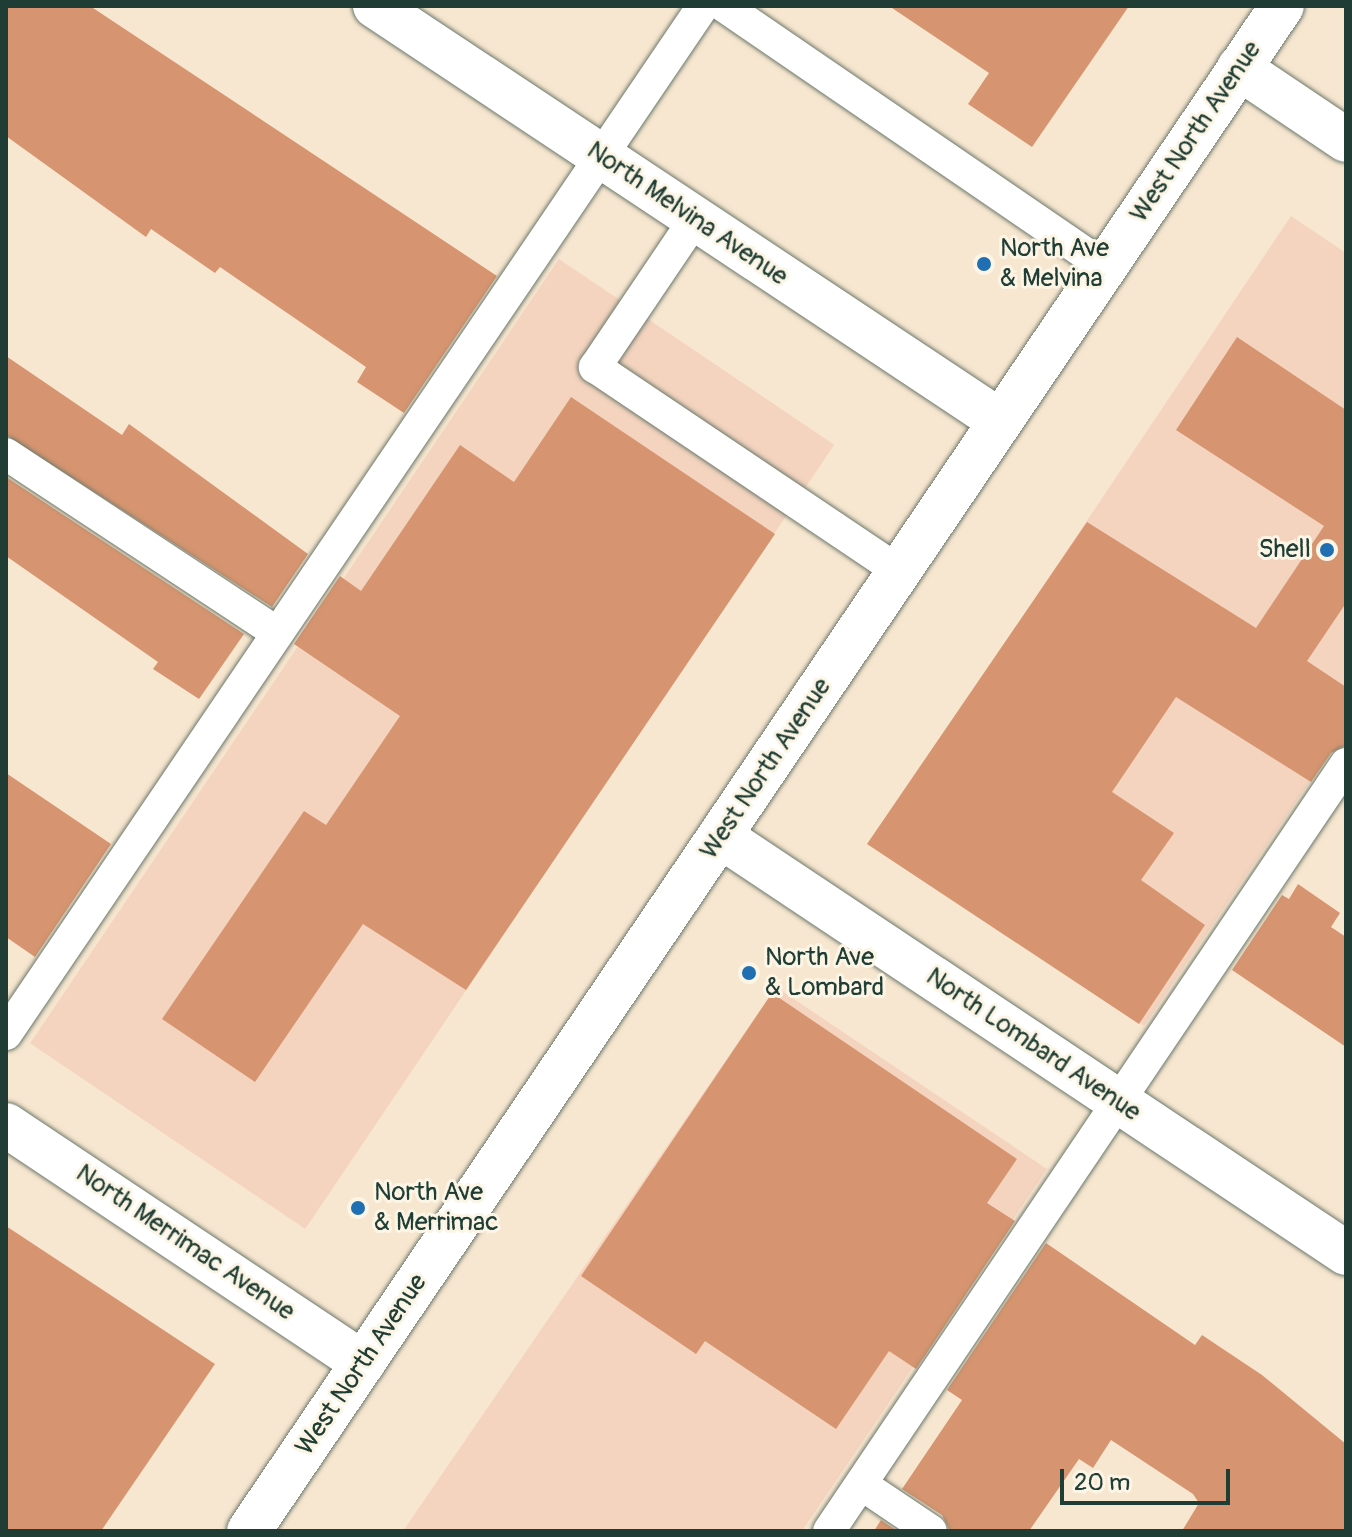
<!DOCTYPE html>
<html>
<head>
<meta charset="utf-8">
<style>
  body { margin:0 }
  #map { position:relative; width:1352px; height:1537px; overflow:hidden; background:#f8e7d0; font-family:Pangolin,sans-serif }
  div>[style] { position:absolute }
  .built>* { inset:0; background:#f4d4bf; transform-origin:0 0 }
  .building>* { inset:0; background:#d69570 }
  .roads { filter:drop-shadow(0 0 2px #6b786b) drop-shadow(0 0 2px #6b786b) }
  .lane>* { height:32px; margin:-16px; padding:0 16px; transform-origin:16px; border-radius:16px; background:#fff }
  .street>* { height:44px; margin:-22px; padding:0 22px; transform-origin:22px; border-radius:22px; background:#fff }
  .primary>* { height:44px; margin:-22px; padding:0 22px; transform-origin:22px; border-radius:22px; background:#fff }
  .dots>* { width:22px; height:22px; translate:-50% -50%; box-sizing:border-box; border:4px solid #fcf5e5; border-radius:50% }
  span { translate:-50% -50%; white-space:nowrap; text-align:center; line-height:1.15; -webkit-text-stroke:6px #fcf5e5; paint-order:stroke }
  .street-label { font-size:26px; color:#1f3d34 }
  .poi-label { font-size:26px; color:#1f3d34 }
  .left { translate:0 -50%; text-align:left }
  .right { translate:-100% -50%; text-align:right }
  .frame { position:absolute; inset:0; border:8px solid #1f3d34; pointer-events:none }
  .scale { position:absolute; left:1060px; top:1469px; width:170px; height:36px; box-sizing:border-box; border:4px solid #1f3d34; border-top:0; padding-left:10px; font-size:24px; line-height:28px; white-space:nowrap; color:#1f3d34; -webkit-text-stroke:6px #fcf5e5; paint-order:stroke }
</style>
</head>
<body>
<div id="map">
  <div class="built">
    <i style="clip-path:polygon(1291px 216px,1346px 253px,1346px 728px,1144px 1026px,871px 843px)"></i>
    <i style="left:559px;top:259px;width:332px;height:946px;rotate:34deg"></i>
    <i style="clip-path:polygon(776px 987px,1047px 1169px,802px 1531px,403px 1531px)"></i>
  </div>
  <div class="building">
    <i style="clip-path:polygon(6px 6px,90px 6px,497px 276px,404px 413px,357px 382px,366px 367px,220px 267px,215px 273px,151px 229px,146px 237px,6px 136px)"></i>
    <i style="clip-path:polygon(889px 6px,1129px 6px,1032px 147px,968px 104px,989px 73px)"></i>
    <i style="clip-path:polygon(1237px 337px,1346px 410px,1346px 603px,1307px 661px,1346px 687px,1346px 745px,1331px 753px,1311px 782px,1176px 697px,1112px 792px,1174px 833px,1141px 880px,1205px 925px,1139px 1024px,867px 844px,1087px 522px,1256px 628px,1324px 526px,1176px 430px)"></i>
    <i style="clip-path:polygon(6px 356px,122px 435px,129px 424px,308px 554px,272px 607px,6px 435px)"></i>
    <i style="clip-path:polygon(571px 397px,775px 534px,466px 990px,363px 924px,255px 1082px,162px 1019px,304px 811px,326px 825px,400px 716px,294px 644px,340px 576px,361px 591px,460px 445px,514px 482px)"></i>
    <i style="clip-path:polygon(6px 477px,244px 634px,199px 699px,153px 669px,158px 662px,6px 556px)"></i>
    <i style="clip-path:polygon(6px 773px,111px 844px,35px 957px,6px 937px)"></i>
    <i style="clip-path:polygon(1298px 884px,1340px 913px,1331px 927px,1346px 937px,1346px 1047px,1232px 970px,1282px 895px,1289px 899px)"></i>
    <i style="clip-path:polygon(772px 993px,1017px 1159px,987px 1203px,1015px 1221px,916px 1369px,889px 1351px,836px 1429px,705px 1341px,696px 1354px,581px 1276px)"></i>
    <i style="clip-path:polygon(6px 1226px,215px 1364px,101px 1531px,6px 1531px)"></i>
    <i style="clip-path:polygon(1046px 1243px,1195px 1345px,1202px 1335px,1262px 1375px,1346px 1444px,1346px 1531px,1182px 1531px,1199px 1503px,1193px 1494px,1111px 1440px,1093px 1468px,1079px 1459px,1029px 1531px,950px 1531px,942px 1515px,902px 1489px,962px 1400px,947px 1390px)"></i>
    <i style="clip-path:polygon(881px 1520px,897px 1531px,874px 1531px)"></i>
  </div>
  <div class="roads">
    <div class="lane">
      <i style="left:724px;top:6px;width:462px;rotate:34.4deg"></i>
      <i style="left:695px;top:219px;width:179px;rotate:124deg"></i>
      <i style="left:595px;top:367px;width:366px;rotate:33.9deg"></i>
      <i style="left:6px;top:454px;width:325px;rotate:33.4deg"></i>
      <i style="left:6px;top:1034px;width:1242px;rotate:-55.86deg"></i>
      <i style="left:861px;top:1484px;width:84px;rotate:33.9deg"></i>
      <i style="left:829px;top:1531px;width:925px;rotate:-56.02deg"></i>
    </div>
    <div class="street">
      <i style="left:375px;top:6px;width:750px;rotate:33.58deg"></i>
      <i style="left:1239px;top:68px;width:129px;rotate:33.9deg"></i>
      <i style="left:720px;top:836px;width:752px;rotate:33.67deg"></i>
      <i style="left:6px;top:1125px;width:429px;rotate:33.7deg"></i>
    </div>
    <div class="primary">
      <i style="left:249px;top:1531px;width:1842px;rotate:-55.89deg"></i>
    </div>
  </div>
  <div class="dots">
    <i style="left:984px;top:264px;background:#1f6fb2"></i>
    <i style="left:1327px;top:550px;background:#1f6fb2"></i>
    <i style="left:749px;top:973px;background:#1f6fb2"></i>
    <i style="left:358px;top:1208px;background:#1f6fb2"></i>
  </div>
  <div class="street-label">
    <span style="left:1196px;top:132px;rotate:-56deg">West North Avenue</span>
    <span style="left:687px;top:214px;rotate:34deg">North Melvina Avenue</span>
    <span style="left:766px;top:769px;rotate:-56deg">West North Avenue</span>
    <span style="left:1033px;top:1045px;rotate:34deg">North Lombard Avenue</span>
    <span style="left:185px;top:1243px;rotate:34deg">North Merrimac Avenue</span>
    <span style="left:362px;top:1365px;rotate:-56deg">West North Avenue</span>
  </div>
  <div class="poi-label">
    <span class="left" style="left:1000px;top:264px">North Ave<br>&amp; Melvina</span>
    <span class="right" style="left:1311px;top:550px">Shell</span>
    <span class="left" style="left:765px;top:973px">North Ave<br>&amp; Lombard</span>
    <span class="left" style="left:374px;top:1208px">North Ave<br>&amp; Merrimac</span>
  </div>
  <div class="frame"></div>
  <div class="scale">20 m</div>
</div>
</body>
</html>
